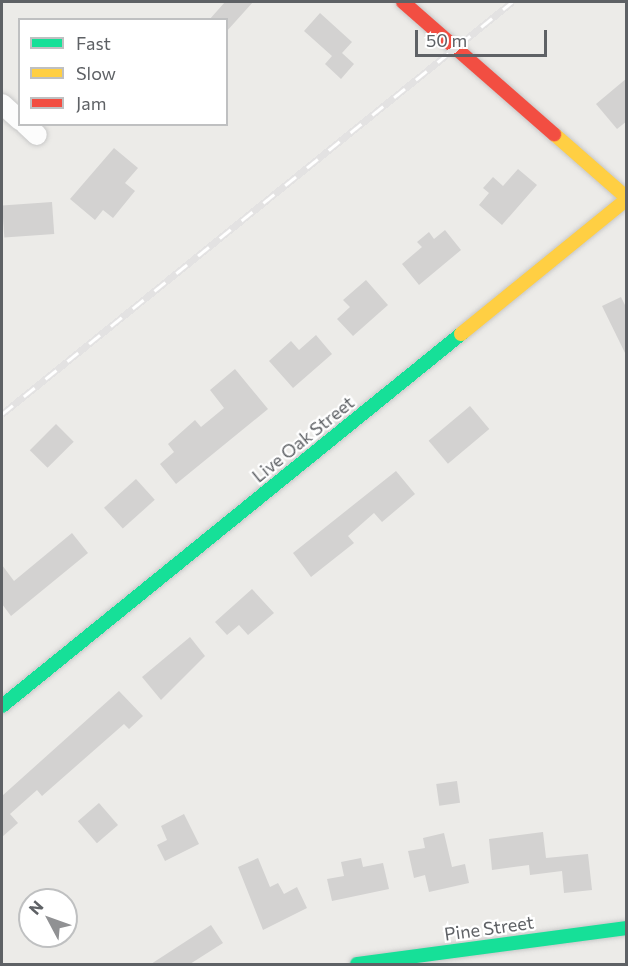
<!DOCTYPE html>
<html>
<head>
<meta charset="utf-8">
<style>
  body { margin:0 }
  #map { position:relative; width:628px; height:966px; overflow:hidden; background:#ecebe8; font-family:Commissioner,sans-serif }
  div>[style] { position:absolute }
  .building>* { inset:0; background:#d3d2d1; transform-origin:0 0 }
  .roads { filter:drop-shadow(0 0 2px #c7c7c7) drop-shadow(0 0 2px #c7c7c7) }
  .street>* { height:20px; margin:-10px; padding:0 10px; transform-origin:10px; border-radius:10px; background:#fcfcfc }
  .fast>* { height:14px; margin:-7px; padding:0 7px; transform-origin:7px; border-radius:7px; background:#16e098 }
  .slow>* { height:14px; margin:-7px; padding:0 7px; transform-origin:7px; border-radius:7px; background:#ffcf43 }
  .jam>* { height:14px; margin:-7px; padding:0 7px; transform-origin:7px; border-radius:7px; background:#f24e42 }
  .rail>* { height:7px; margin-top:-3.5px; transform-origin:0; background:repeating-linear-gradient(90deg,#fff 0 14px,#e3e2e2 0 28px); box-sizing:border-box; border-block:2px solid #e3e2e2 }
  span { translate:-50% -50%; white-space:nowrap; text-align:center; line-height:1.15; -webkit-text-stroke:4.5px #fff; paint-order:stroke }
  .street-label { font-size:18px; color:#5e6165 }
  .frame { position:absolute; inset:0; border:3px solid #5e6165; pointer-events:none }
  .legend { position:absolute; left:18px; top:18px; width:210px; height:108px; box-sizing:border-box; background:#fff; border:2px solid #bfc0c1; margin:0; padding:8px 10px; list-style:none; font-size:18px; color:#5e6165 }
  .legend li { display:flex; align-items:center; gap:12px; height:30px }
  .legend b { width:30px; border:2px solid #bfc0c1 }
  .north { position:absolute; left:18px; top:888px; width:60px; height:60px; box-sizing:border-box; background:#fff; border:2px solid #bfc0c1; border-radius:50%; rotate:311deg; font-size:16px; font-weight:700; line-height:24px; text-align:center; color:#5e6165 }
  .north::after { content:''; display:block; margin:auto; width:21px; height:27px; background:#909193; clip-path:polygon(50% 0,100% 100%,50% 72%,0 100%) }
  .scale { position:absolute; left:415px; top:30px; width:132px; height:27px; box-sizing:border-box; border:3px solid #5e6165; border-top:0; padding-left:8px; font-size:18px; line-height:21px; white-space:nowrap; color:#5e6165; -webkit-text-stroke:4px #fff; paint-order:stroke }
</style>
</head>
<body>
<div id="map">
  <div class="building">
    <i style="clip-path:polygon(225px 2px,253px 2px,226px 32px,226px 20px,209px 20px)"></i>
    <i style="clip-path:polygon(320px 13px,352px 42px,342px 53px,354px 64px,341px 79px,325px 64px,332px 56px,304px 31px)"></i>
    <i style="clip-path:polygon(627px 78px,627px 121px,617px 129px,596px 104px)"></i>
    <i style="clip-path:polygon(114px 148px,138px 168px,125px 183px,135px 191px,113px 218px,103px 210px,95px 220px,70px 199px)"></i>
    <i style="clip-path:polygon(518px 169px,537px 185px,502px 225px,479px 205px,489px 193px,483px 188px,493px 177px,503px 186px)"></i>
    <i style="left:52px;top:202px;width:32px;height:50px;rotate:86deg"></i>
    <i style="clip-path:polygon(445px 230px,461px 250px,419px 285px,402px 264px,422px 247px,417px 242px,429px 232px,434px 239px)"></i>
    <i style="clip-path:polygon(366px 280px,388px 305px,353px 336px,337px 319px,350px 307px,343px 300px)"></i>
    <i style="clip-path:polygon(621px 297px,627px 309px,627px 357px,602px 306px)"></i>
    <i style="clip-path:polygon(316px 335px,332px 354px,293px 388px,269px 361px,291px 341px,299px 350px)"></i>
    <i style="clip-path:polygon(235px 369px,268px 409px,176px 484px,160px 464px,174px 452px,168px 444px,195px 420px,201px 427px,224px 408px,210px 390px)"></i>
    <i style="left:470px;top:406px;width:30px;height:54px;rotate:50deg"></i>
    <i style="left:56px;top:424px;width:25px;height:37px;rotate:45deg"></i>
    <i style="clip-path:polygon(396px 471px,415px 494px,382px 522px,374px 513px,348px 536px,354px 543px,311px 577px,293px 553px)"></i>
    <i style="left:136px;top:479px;width:28px;height:43px;rotate:48deg"></i>
    <i style="clip-path:polygon(72px 533px,88px 553px,11px 616px,2px 604px,2px 565px,14px 581px)"></i>
    <i style="clip-path:polygon(252px 589px,274px 613px,248px 635px,239px 625px,227px 635px,215px 622px)"></i>
    <i style="clip-path:polygon(190px 637px,205px 656px,161px 700px,142px 677px)"></i>
    <i style="clip-path:polygon(119px 691px,143px 716px,129px 729px,124px 724px,42px 796px,37px 790px,10px 814px,18px 823px,2px 837px,2px 796px)"></i>
    <i style="left:457px;top:781px;width:22px;height:21px;rotate:82deg"></i>
    <i style="left:99px;top:803px;width:29px;height:28px;rotate:49deg"></i>
    <i style="clip-path:polygon(184px 814px,199px 844px,165px 861px,157px 845px,167px 840px,161px 826px)"></i>
    <i style="clip-path:polygon(543px 832px,546px 858px,588px 854px,592px 890px,564px 893px,562px 871px,530px 875px,529px 865px,492px 870px,489px 839px)"></i>
    <i style="clip-path:polygon(444px 833px,452px 867px,465px 864px,469px 883px,429px 892px,425px 875px,414px 878px,408px 851px,425px 848px,423px 838px)"></i>
    <i style="clip-path:polygon(258px 858px,270px 887px,278px 883px,284px 894px,297px 887px,307px 908px,263px 930px,238px 867px)"></i>
    <i style="clip-path:polygon(361px 858px,363px 867px,383px 863px,389px 889px,332px 901px,327px 879px,344px 876px,341px 862px)"></i>
    <i style="clip-path:polygon(211px 925px,223px 943px,190px 964px,151px 964px)"></i>
  </div>
  <div class="roads">
    <div class="street">
      <i style="left:2px;top:104px;width:24px;rotate:42deg"></i>
      <i style="left:25px;top:124px;width:16px;rotate:43deg"></i>
    </div>
    <div class="fast">
      <i style="left:2px;top:706px;width:591px;rotate:-39.02deg"></i>
      <i style="left:357px;top:964px;width:271px;rotate:-7.6deg"></i>
    </div>
    <div class="slow">
      <i style="left:554px;top:134px;width:96px;rotate:41.2deg"></i>
      <i style="left:461px;top:334px;width:213px;rotate:-39.1deg"></i>
    </div>
    <div class="jam">
      <i style="left:403px;top:2px;width:201px;rotate:41.2deg"></i>
    </div>
  </div>
  <div class="rail">
    <i style="left:2px;top:414px;width:656px;rotate:-38.93deg"></i>
  </div>
  <div class="street-label">
    <span style="left:303px;top:439px;rotate:-39deg">Live Oak Street</span>
    <span style="left:489px;top:928px;rotate:-8deg">Pine Street</span>
  </div>
  <div class="frame"></div>
  <ul class="legend">
  <li><b style="height:8px;background:#16e098"></b>Fast</li>
  <li><b style="height:8px;background:#ffcf43"></b>Slow</li>
  <li><b style="height:8px;background:#f24e42"></b>Jam</li>
  </ul>
  <div class="north">N</div>
  <div class="scale">50 m</div>
</div>
</body>
</html>
